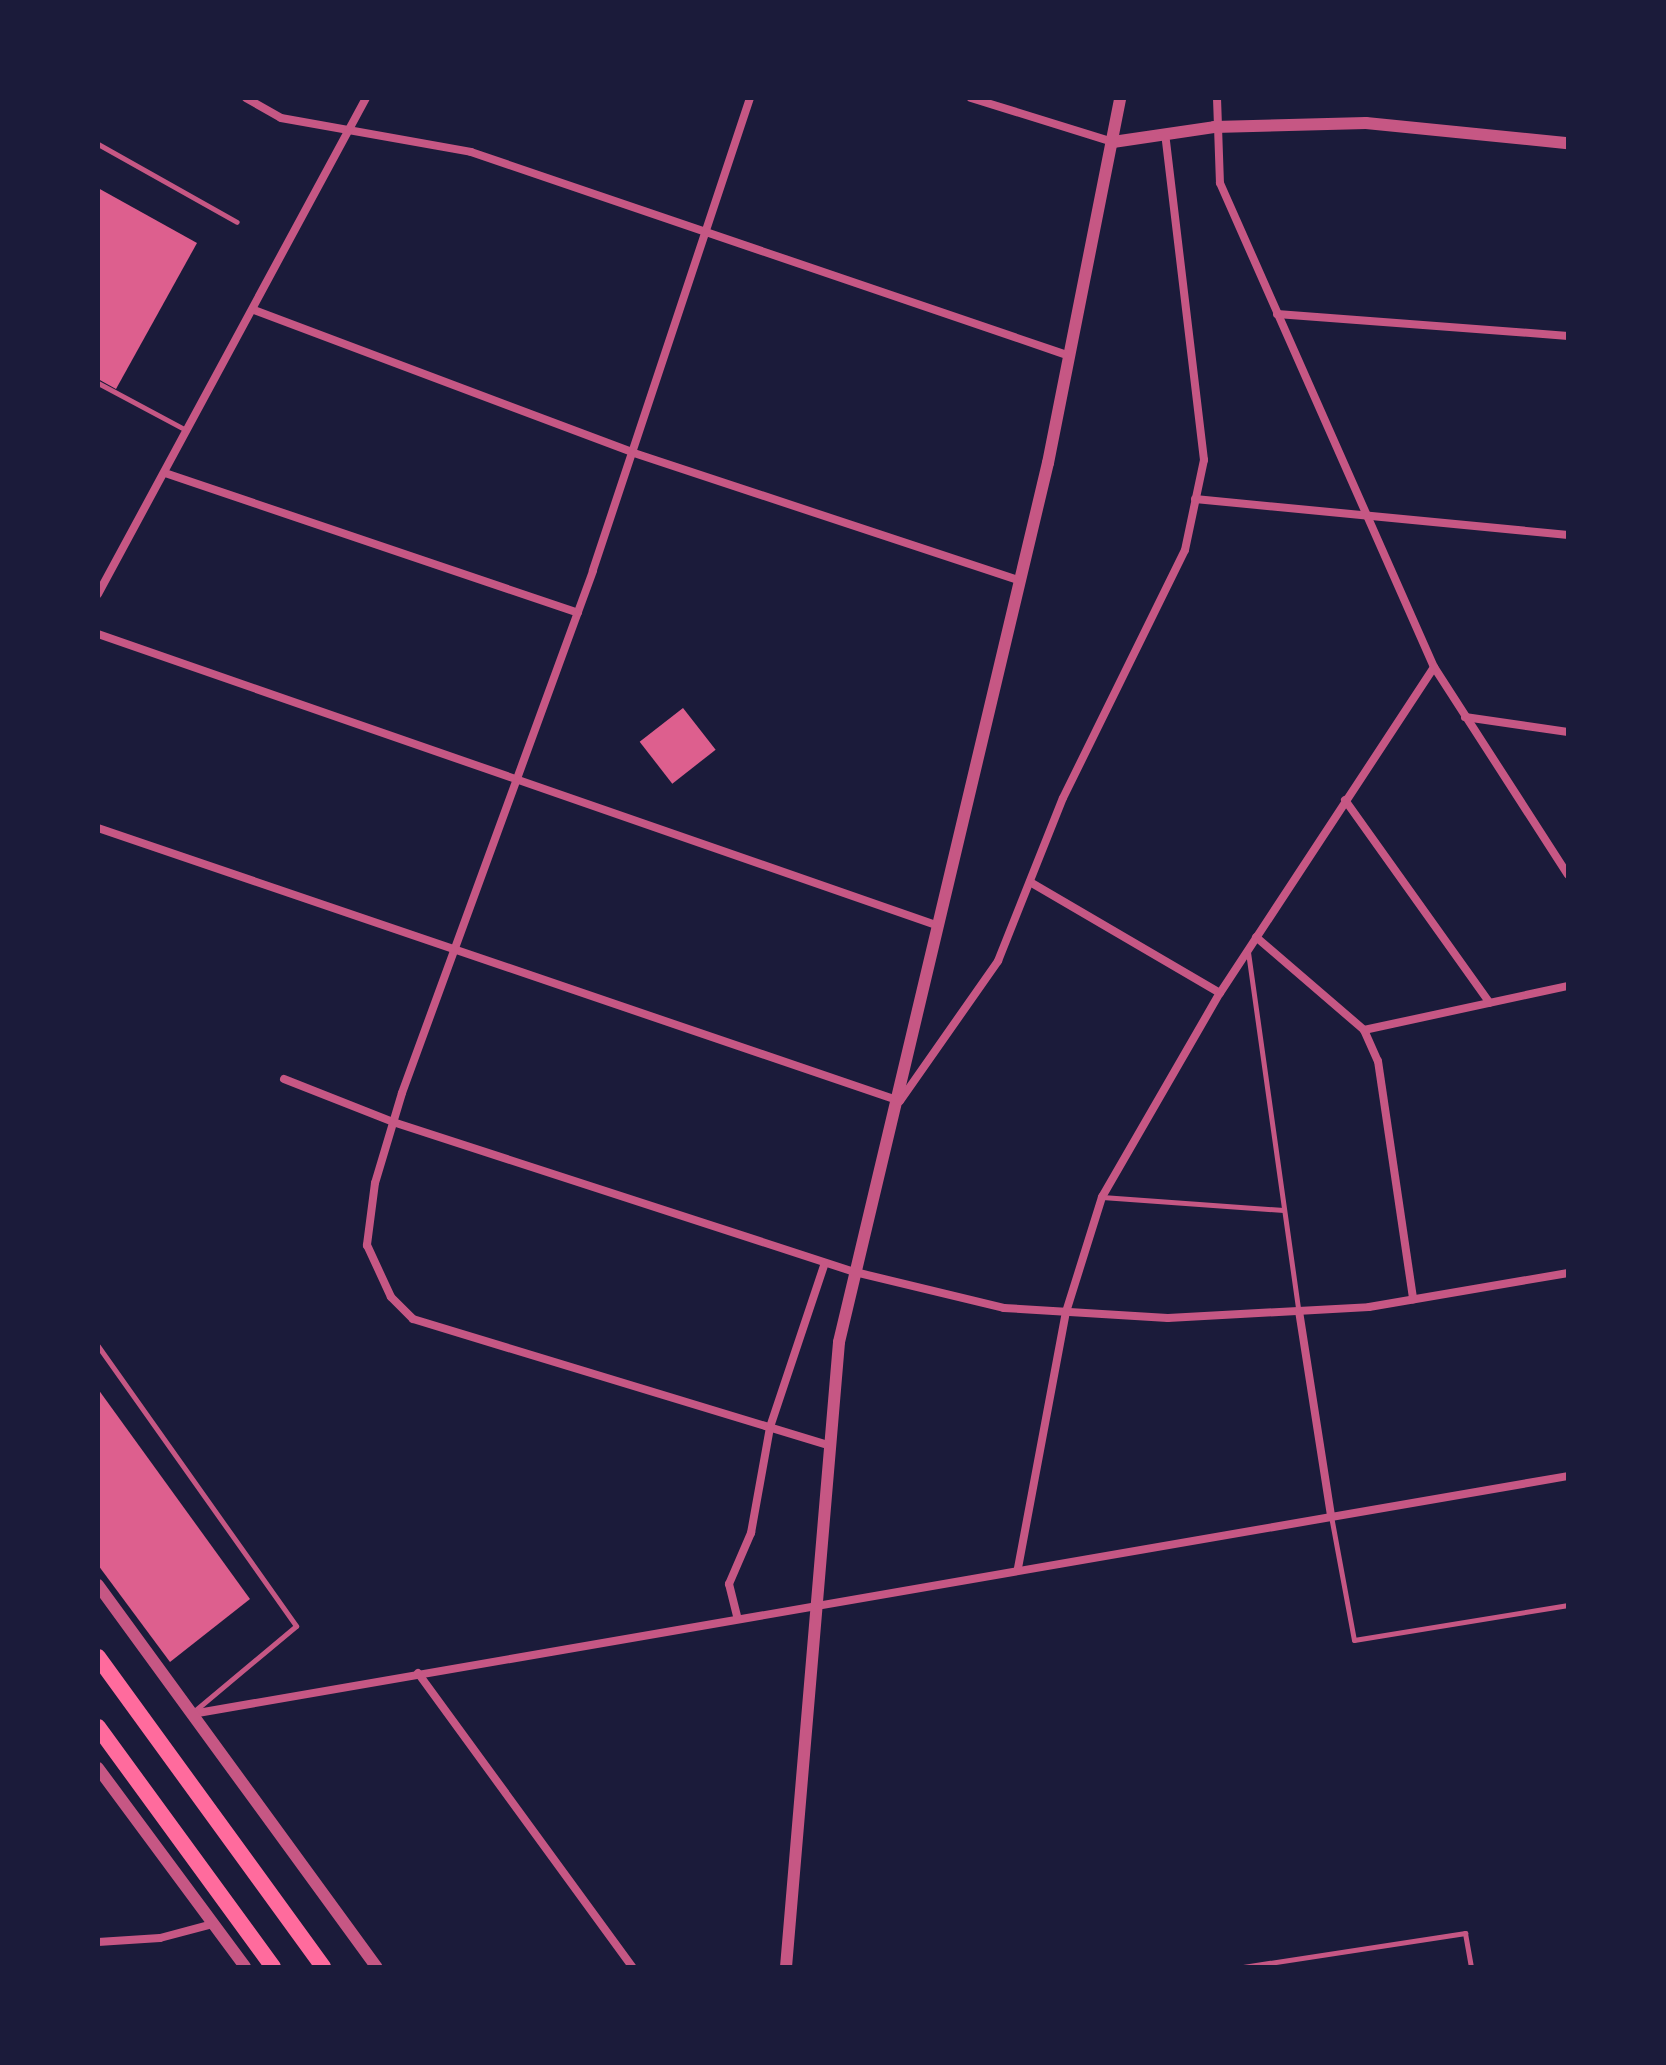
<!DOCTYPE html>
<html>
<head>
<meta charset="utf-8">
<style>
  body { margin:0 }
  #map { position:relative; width:1666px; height:2065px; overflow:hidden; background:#1b1b3a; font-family:Helvetica,sans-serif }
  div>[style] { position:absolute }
  .building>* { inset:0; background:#dd5f8e; transform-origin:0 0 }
  .service>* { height:5px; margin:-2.5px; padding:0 2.5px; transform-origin:2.5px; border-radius:2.5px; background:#c65784 }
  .minor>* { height:8px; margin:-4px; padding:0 4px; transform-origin:4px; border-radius:4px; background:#c65784 }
  .tertiary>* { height:12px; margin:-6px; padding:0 6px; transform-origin:6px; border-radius:6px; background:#c65784 }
  .trunk>* { height:16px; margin:-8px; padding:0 8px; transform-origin:8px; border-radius:8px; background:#ff6b9d }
  span { translate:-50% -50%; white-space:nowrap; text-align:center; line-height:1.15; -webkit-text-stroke:6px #1b1b3a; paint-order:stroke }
  .frame { position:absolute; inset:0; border:100px solid #1b1b3a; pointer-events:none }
</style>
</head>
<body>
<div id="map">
  <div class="building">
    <i style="clip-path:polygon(98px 188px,197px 243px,116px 389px,98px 379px)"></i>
    <i style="left:683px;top:708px;width:53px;height:55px;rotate:52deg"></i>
    <i style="clip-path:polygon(98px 1389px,250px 1599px,170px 1662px,98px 1565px)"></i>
  </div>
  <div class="service">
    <i style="left:98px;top:144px;width:159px;rotate:29.3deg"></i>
    <i style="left:98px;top:383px;width:100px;rotate:28.1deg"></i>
    <i style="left:1248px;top:952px;width:361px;rotate:82deg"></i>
    <i style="left:1102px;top:1197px;width:182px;rotate:4.1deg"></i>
    <i style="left:98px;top:1346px;width:343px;rotate:54.7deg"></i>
    <i style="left:296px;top:1626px;width:136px;rotate:140.1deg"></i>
    <i style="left:1331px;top:1516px;width:126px;rotate:79.5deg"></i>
    <i style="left:1354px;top:1640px;width:217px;rotate:-9.3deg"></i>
    <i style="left:1243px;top:1967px;width:225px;rotate:-8.7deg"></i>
    <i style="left:1465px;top:1933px;width:35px;rotate:80deg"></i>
  </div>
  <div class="minor">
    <i style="left:246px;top:98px;width:40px;rotate:29.7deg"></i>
    <i style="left:281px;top:118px;width:193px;rotate:10.1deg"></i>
    <i style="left:471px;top:152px;width:626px;rotate:18.81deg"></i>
    <i style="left:750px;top:98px;width:498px;rotate:108.4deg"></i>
    <i style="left:593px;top:571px;width:556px;rotate:110.1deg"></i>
    <i style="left:402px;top:1093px;width:94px;rotate:106.7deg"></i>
    <i style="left:375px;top:1183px;width:63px;rotate:97.4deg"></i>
    <i style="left:367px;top:1245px;width:57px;rotate:65.2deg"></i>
    <i style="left:391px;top:1297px;width:31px;rotate:45deg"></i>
    <i style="left:413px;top:1319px;width:434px;rotate:16.9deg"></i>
    <i style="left:971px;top:98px;width:149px;rotate:17.2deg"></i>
    <i style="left:1217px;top:98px;width:85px;rotate:88deg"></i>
    <i style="left:1220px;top:183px;width:529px;rotate:66.15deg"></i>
    <i style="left:1434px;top:667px;width:247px;rotate:57.2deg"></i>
    <i style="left:254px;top:310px;width:406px;rotate:20.6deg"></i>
    <i style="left:634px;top:453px;width:407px;rotate:18.3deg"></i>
    <i style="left:1277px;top:314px;width:292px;rotate:4.3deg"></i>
    <i style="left:165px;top:473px;width:436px;rotate:18.7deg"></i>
    <i style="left:1195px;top:499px;width:375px;rotate:5.5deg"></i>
    <i style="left:98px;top:594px;width:564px;rotate:-61.62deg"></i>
    <i style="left:98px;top:634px;width:887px;rotate:19.15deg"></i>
    <i style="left:1465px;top:717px;width:104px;rotate:8.3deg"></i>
    <i style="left:1345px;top:800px;width:249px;rotate:54.5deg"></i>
    <i style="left:98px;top:828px;width:847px;rotate:18.8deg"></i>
    <i style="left:900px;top:1101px;width:171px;rotate:-55deg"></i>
    <i style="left:998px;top:961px;width:175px;rotate:-68.3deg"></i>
    <i style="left:1063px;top:798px;width:276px;rotate:-63.8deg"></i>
    <i style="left:1185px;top:550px;width:92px;rotate:-78.1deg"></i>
    <i style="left:1204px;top:460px;width:328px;rotate:-96.8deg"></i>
    <i style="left:1030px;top:882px;width:220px;rotate:30.3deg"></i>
    <i style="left:1256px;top:937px;width:143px;rotate:40.7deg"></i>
    <i style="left:1364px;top:1030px;width:34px;rotate:66deg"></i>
    <i style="left:1378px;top:1061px;width:241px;rotate:81.6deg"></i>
    <i style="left:1364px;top:1030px;width:209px;rotate:-12.2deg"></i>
    <i style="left:284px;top:1079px;width:117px;rotate:21.5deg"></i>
    <i style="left:393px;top:1122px;width:486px;rotate:18deg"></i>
    <i style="left:855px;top:1272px;width:153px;rotate:13.6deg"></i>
    <i style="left:1004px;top:1308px;width:164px;rotate:3.5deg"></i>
    <i style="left:1168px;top:1318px;width:201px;rotate:-3.1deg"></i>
    <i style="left:1369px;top:1307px;width:202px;rotate:-9.7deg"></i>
    <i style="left:1299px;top:1311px;width:206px;rotate:81.1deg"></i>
    <i style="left:1018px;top:1568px;width:260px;rotate:-79.4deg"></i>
    <i style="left:1066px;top:1312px;width:121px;rotate:-72.6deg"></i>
    <i style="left:1102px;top:1197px;width:236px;rotate:-60deg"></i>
    <i style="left:1220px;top:993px;width:390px;rotate:-56.7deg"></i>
    <i style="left:737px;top:1616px;width:33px;rotate:-104deg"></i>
    <i style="left:729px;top:1584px;width:56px;rotate:-66.7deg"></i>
    <i style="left:751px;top:1533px;width:108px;rotate:-79.8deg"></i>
    <i style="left:770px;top:1427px;width:173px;rotate:-71.5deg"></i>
    <i style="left:418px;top:1673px;width:364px;rotate:53.9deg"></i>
    <i style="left:192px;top:1714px;width:1396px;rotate:-9.81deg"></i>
    <i style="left:98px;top:1942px;width:62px;rotate:-3.7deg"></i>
    <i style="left:160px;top:1938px;width:55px;rotate:-14.8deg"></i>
  </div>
  <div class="tertiary">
    <i style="left:1113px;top:142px;width:102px;rotate:-8.4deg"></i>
    <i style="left:1214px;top:127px;width:152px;rotate:-1.5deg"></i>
    <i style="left:1366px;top:123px;width:203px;rotate:5.7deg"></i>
    <i style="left:98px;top:1585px;width:473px;rotate:53.9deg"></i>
    <i style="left:98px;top:1768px;width:247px;rotate:53.5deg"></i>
    <i style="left:786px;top:1967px;width:627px;rotate:-85.15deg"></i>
    <i style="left:839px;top:1342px;width:904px;rotate:-76.63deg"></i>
    <i style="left:1048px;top:463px;width:372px;rotate:-78.8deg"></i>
  </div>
  <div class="trunk">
    <i style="left:98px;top:1657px;width:383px;rotate:54deg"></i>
    <i style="left:98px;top:1727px;width:297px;rotate:53.9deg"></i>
  </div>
  <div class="frame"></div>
</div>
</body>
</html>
